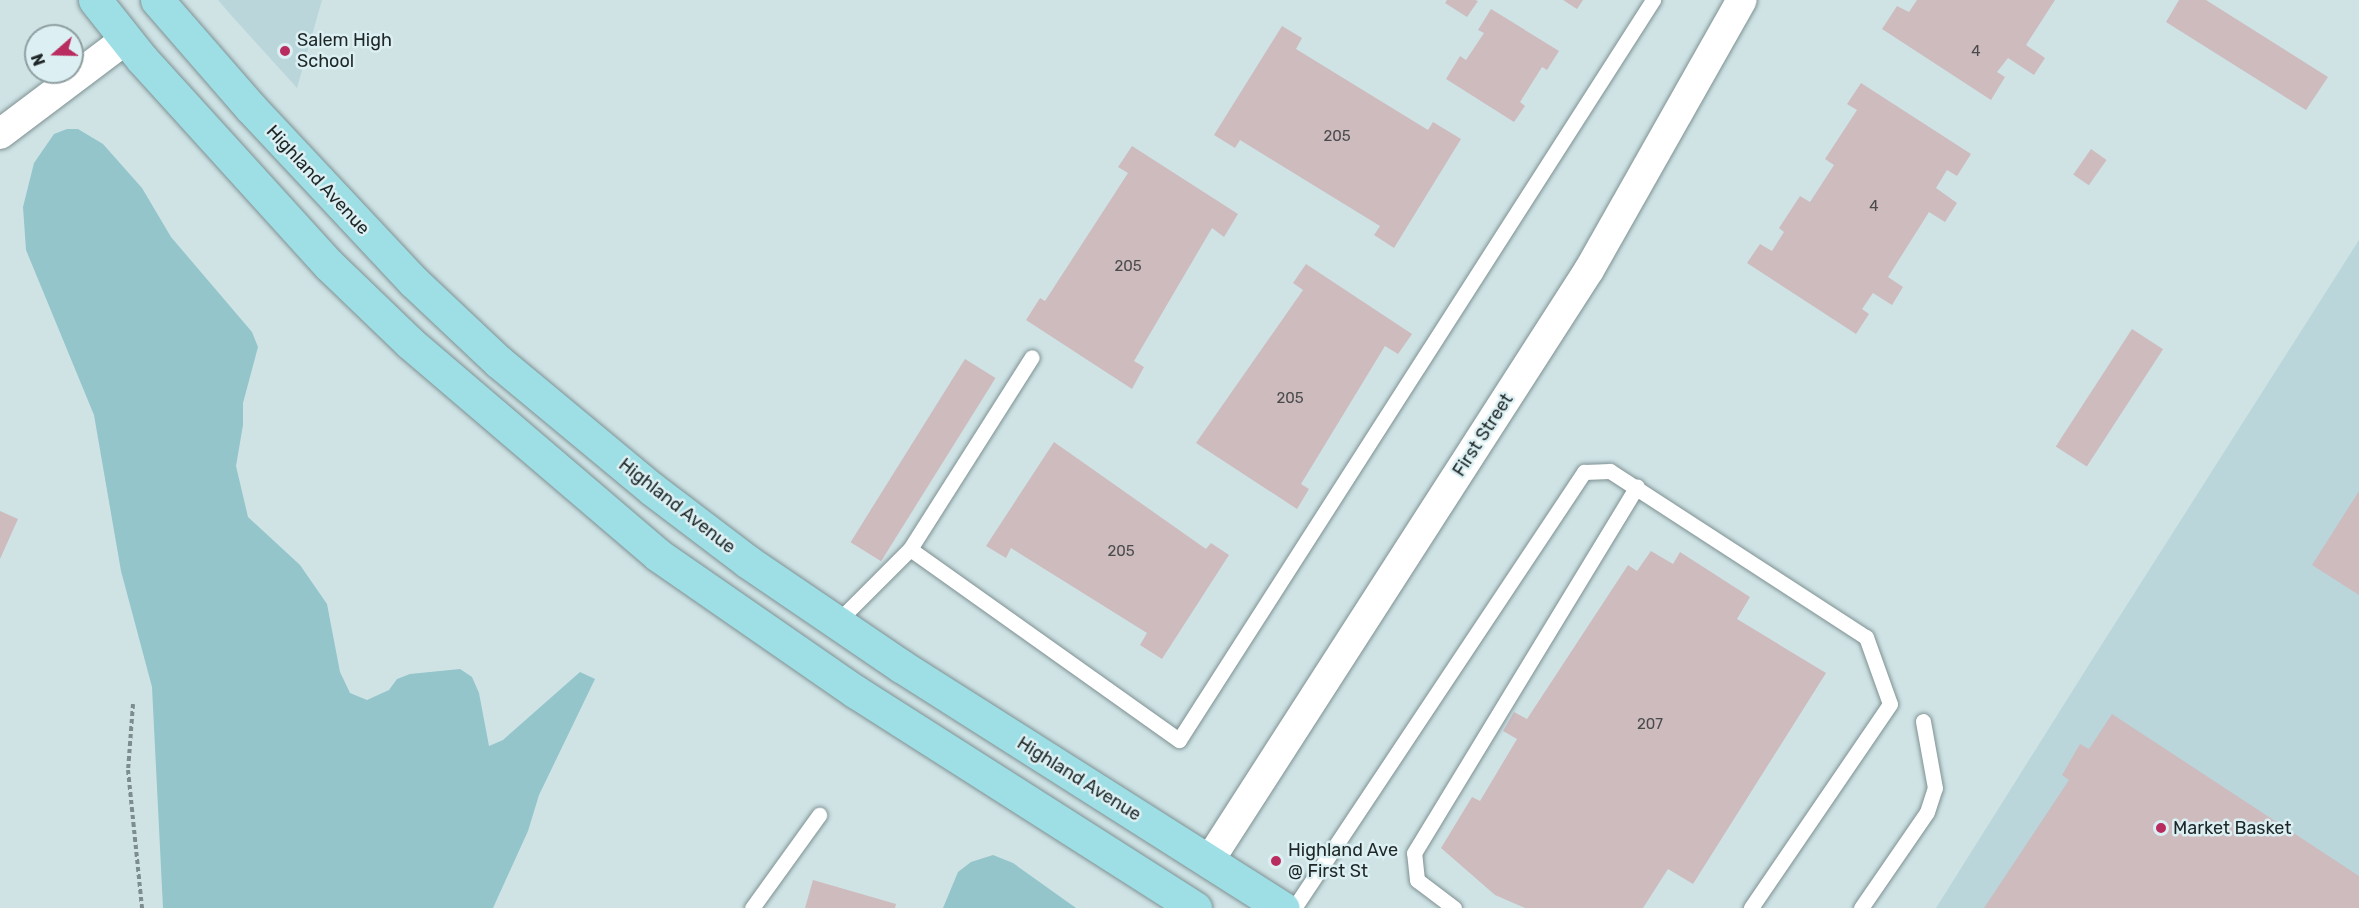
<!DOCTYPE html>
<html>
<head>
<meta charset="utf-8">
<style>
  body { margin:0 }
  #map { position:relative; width:2359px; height:908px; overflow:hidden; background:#cfe3e5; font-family:Rubik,sans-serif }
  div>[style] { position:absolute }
  .built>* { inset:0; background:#bad6da }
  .green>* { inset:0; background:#93c5cb }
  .building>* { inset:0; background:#cdbbbe; transform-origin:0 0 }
  .path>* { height:4px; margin-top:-2px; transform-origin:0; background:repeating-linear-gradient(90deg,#7d8c8d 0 4.5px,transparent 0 7.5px) }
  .roads { filter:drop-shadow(0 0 2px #7e9092) drop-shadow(0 0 2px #7e9092) }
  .service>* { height:15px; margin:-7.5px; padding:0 7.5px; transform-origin:7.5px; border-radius:7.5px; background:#fff }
  .minor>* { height:30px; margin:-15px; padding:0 15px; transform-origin:15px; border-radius:15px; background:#fff }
  .primary>* { height:33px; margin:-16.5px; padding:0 16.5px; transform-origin:16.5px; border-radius:16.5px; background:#9edfe6 }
  .dots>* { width:16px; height:16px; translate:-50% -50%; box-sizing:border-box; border:3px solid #dcf0f3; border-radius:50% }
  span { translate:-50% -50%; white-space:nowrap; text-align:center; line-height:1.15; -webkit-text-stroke:5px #dcf0f3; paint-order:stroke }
  .number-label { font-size:15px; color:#4a4b4d }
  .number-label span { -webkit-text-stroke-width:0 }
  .poi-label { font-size:18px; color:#1e2627 }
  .left { translate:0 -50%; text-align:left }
  .street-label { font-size:18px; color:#1e2627 }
  .north { position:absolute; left:24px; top:24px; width:60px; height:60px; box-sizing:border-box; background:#dcf0f3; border:2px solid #909fa1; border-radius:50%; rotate:250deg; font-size:16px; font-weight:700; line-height:24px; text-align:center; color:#1e2627 }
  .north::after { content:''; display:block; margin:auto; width:21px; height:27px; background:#b92c5f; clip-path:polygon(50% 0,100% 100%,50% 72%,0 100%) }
</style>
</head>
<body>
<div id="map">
  <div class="built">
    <i style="clip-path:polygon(218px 0,322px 0,297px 88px,230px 14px)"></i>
    <i style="clip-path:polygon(2359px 240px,2359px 908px,1936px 908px,2095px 655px)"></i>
  </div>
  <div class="green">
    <i style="clip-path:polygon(67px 129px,78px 129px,103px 144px,142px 188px,171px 237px,252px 332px,258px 347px,243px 403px,243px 425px,236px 466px,248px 517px,300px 565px,327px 604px,340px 672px,350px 693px,367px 700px,389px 690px,397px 679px,410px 674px,460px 669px,472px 677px,479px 693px,489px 746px,503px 740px,580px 672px,595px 679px,539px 795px,528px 831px,493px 908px,163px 908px,152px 687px,121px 571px,94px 415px,26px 250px,23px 207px,34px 163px,54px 134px)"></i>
    <i style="clip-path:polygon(993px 855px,1013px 863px,1076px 908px,943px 908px,958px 872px,971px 862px)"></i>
  </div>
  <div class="building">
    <i style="clip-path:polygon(1447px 0,1475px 0,1478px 1px,1467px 17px,1445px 3px)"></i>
    <i style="clip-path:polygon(1563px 0,1583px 0,1577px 9px)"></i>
    <i style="clip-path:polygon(1917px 0,2055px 0,2026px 45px,2045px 58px,2034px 75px,2008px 58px,1997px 72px,2005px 77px,1991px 100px,1882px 29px,1897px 6px,1909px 12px)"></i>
    <i style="clip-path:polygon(2179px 0,2206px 0,2328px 77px,2306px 110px,2166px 22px)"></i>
    <i style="clip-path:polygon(1491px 9px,1559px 51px,1547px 70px,1542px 67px,1520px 102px,1525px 106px,1514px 122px,1446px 79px,1460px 56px,1466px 60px,1484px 33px,1478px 30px)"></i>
    <i style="clip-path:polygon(1282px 26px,1302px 38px,1296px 49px,1428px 130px,1433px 122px,1461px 139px,1394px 248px,1374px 235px,1380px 226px,1240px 140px,1235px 148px,1214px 135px)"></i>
    <i style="clip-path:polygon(1861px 83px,1971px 154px,1957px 176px,1947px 170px,1936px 188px,1957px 203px,1945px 222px,1929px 212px,1888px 277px,1903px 287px,1892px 305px,1873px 293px,1862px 309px,1869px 314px,1856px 334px,1747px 263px,1760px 244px,1772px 251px,1784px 232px,1779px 228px,1800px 196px,1810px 202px,1834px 165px,1825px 159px,1857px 110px,1847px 104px)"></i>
    <i style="clip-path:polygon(1132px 146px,1238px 214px,1224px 237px,1212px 228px,1134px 361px,1144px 367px,1132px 389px,1026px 320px,1040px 298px,1045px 301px,1128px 173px,1118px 167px)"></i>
    <i style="left:2091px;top:149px;width:19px;height:31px;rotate:35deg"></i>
    <i style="clip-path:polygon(1306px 264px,1412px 334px,1398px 354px,1385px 346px,1301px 484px,1309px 489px,1297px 509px,1196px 443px,1303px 290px,1293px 283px)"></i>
    <i style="left:2132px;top:329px;width:37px;height:140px;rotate:33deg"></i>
    <i style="left:965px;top:359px;width:36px;height:216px;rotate:32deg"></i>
    <i style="clip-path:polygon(1054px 442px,1206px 549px,1211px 543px,1229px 555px,1162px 659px,1140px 645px,1147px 633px,1011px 548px,1006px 558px,986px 546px)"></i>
    <i style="clip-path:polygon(2359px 491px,2359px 595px,2312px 565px)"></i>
    <i style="clip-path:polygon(0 511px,18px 519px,0 559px)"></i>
    <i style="clip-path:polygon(1651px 551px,1673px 564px,1680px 552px,1750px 597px,1737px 619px,1826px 673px,1693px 884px,1668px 869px,1643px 908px,1525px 908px,1495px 895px,1441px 848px,1472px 797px,1480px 801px,1517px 739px,1503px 731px,1514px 712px,1527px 719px,1628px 565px,1637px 571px)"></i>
    <i style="clip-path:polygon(2112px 714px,2359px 876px,2359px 908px,1984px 908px,2069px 780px,2062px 775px,2080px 744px,2089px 749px)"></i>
    <i style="clip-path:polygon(813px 880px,896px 904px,895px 908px,805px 908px)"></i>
  </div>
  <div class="path">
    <i style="left:133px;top:704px;width:66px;rotate:94.3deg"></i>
    <i style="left:128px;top:770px;width:139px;rotate:84.2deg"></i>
  </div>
  <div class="roads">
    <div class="service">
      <i style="left:910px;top:549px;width:227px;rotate:-57.6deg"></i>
      <i style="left:837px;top:622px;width:103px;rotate:-45deg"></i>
      <i style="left:910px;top:549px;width:330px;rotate:35.4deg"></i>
      <i style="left:1179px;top:740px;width:879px;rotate:-57.36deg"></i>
      <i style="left:752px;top:908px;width:115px;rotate:-54.2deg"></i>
      <i style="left:1294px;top:908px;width:524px;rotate:-56.37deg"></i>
      <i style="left:1584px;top:472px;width:26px;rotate:-2deg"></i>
      <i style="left:1610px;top:471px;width:305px;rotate:33deg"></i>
      <i style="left:1866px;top:637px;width:71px;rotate:70.3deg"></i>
      <i style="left:1890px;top:704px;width:247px;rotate:124.3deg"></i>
      <i style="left:1454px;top:908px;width:46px;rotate:-142.9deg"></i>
      <i style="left:1417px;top:880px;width:27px;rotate:-96deg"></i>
      <i style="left:1414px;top:853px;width:429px;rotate:-58.7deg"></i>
      <i style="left:1861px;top:908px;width:116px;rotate:-55.5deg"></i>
      <i style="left:1927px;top:812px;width:25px;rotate:-72deg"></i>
      <i style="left:1935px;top:788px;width:68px;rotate:-100.2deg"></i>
    </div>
    <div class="minor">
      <i style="left:0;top:134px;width:158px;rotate:-37deg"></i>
      <i style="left:1209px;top:861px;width:703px;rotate:-57.26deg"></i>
      <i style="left:1589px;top:270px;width:310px;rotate:-60.5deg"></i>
    </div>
    <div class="primary">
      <i style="left:95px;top:0;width:75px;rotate:51.5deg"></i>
      <i style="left:142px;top:59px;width:278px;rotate:47.8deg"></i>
      <i style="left:329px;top:265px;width:112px;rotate:43.9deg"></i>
      <i style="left:410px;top:343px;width:326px;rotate:40.5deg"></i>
      <i style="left:658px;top:555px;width:241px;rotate:34.7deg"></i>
      <i style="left:856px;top:692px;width:402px;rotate:32.5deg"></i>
      <i style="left:157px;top:0;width:143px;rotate:49deg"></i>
      <i style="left:251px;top:108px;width:238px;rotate:46.9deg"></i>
      <i style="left:414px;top:282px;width:117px;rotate:43.3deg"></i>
      <i style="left:499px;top:362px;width:199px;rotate:39.7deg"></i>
      <i style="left:652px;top:489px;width:121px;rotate:37.2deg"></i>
      <i style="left:748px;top:562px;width:185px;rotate:34.2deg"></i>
      <i style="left:901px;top:666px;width:452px;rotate:32.4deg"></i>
    </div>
  </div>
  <div class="dots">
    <i style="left:285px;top:51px;background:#b92c5f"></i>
    <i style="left:2161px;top:828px;background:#b92c5f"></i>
    <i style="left:1276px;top:861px;background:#b92c5f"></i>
  </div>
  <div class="number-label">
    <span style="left:1976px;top:52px">4</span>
    <span style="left:1337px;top:137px">205</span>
    <span style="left:1874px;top:207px">4</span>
    <span style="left:1128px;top:267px">205</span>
    <span style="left:1290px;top:399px">205</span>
    <span style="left:1121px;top:552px">205</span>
    <span style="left:1650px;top:725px">207</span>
  </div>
  <div class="poi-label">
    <span class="left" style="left:297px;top:51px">Salem High<br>School</span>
    <span class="left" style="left:2173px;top:828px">Market Basket</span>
    <span class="left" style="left:1288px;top:861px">Highland Ave<br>@ First St</span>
  </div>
  <div class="street-label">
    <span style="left:318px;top:180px;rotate:47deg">Highland Avenue</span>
    <span style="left:1483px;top:435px;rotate:-57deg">First Street</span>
    <span style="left:677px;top:506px;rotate:38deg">Highland Avenue</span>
    <span style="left:1079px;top:779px;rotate:32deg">Highland Avenue</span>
  </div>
  <div class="north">N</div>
</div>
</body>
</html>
